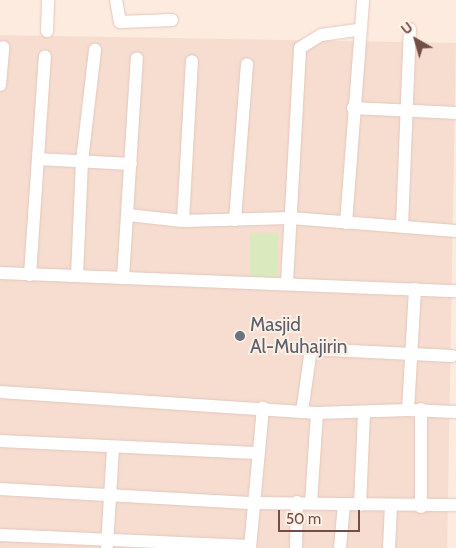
<!DOCTYPE html>
<html>
<head>
<meta charset="utf-8">
<style>
  body { margin:0 }
  #map { position:relative; width:456px; height:548px; overflow:hidden; background:#fdebdf; font-family:Cabin,sans-serif }
  div>[style] { position:absolute }
  .residential>* { inset:0; background:#f6ddd0; transform-origin:0 0 }
  .green>* { inset:0; background:#daeabe; transform-origin:0 0 }
  .roads { filter:drop-shadow(0 0 1px #e3c7be) drop-shadow(0 0 1px #e3c7be) }
  .minor>* { height:12px; margin:-6px; padding:0 6px; transform-origin:6px; border-radius:6px; background:#fff }
  .dots>* { width:14px; height:14px; translate:-50% -50%; box-sizing:border-box; border:2px solid #fff0e6; border-radius:50% }
  span { translate:-50% -50%; white-space:nowrap; text-align:center; line-height:1.15; -webkit-text-stroke:4px #fff0e6; paint-order:stroke }
  .worship-label { font-size:19px; color:#5b616d }
  .left { translate:0 -50%; text-align:left }
  .north { position:absolute; left:391px; top:15px; width:50px; height:50px; -webkit-text-stroke:4px #fff0e6; paint-order:stroke; rotate:322deg; font-size:14px; font-weight:700; line-height:20px; text-align:center; color:#734d46 }
  .north::after { content:''; display:block; margin:auto; width:18px; height:22px; background:#734d46; clip-path:polygon(50% 0,100% 100%,50% 72%,0 100%) }
  .scale { position:absolute; left:278px; top:510px; width:82px; height:22px; box-sizing:border-box; border:2px solid #734d46; border-top:0; padding-left:6px; font-size:15px; line-height:18px; white-space:nowrap; color:#734d46; -webkit-text-stroke:4px #fff0e6; paint-order:stroke }
</style>
</head>
<body>
<div id="map">
  <div class="residential">
    <i style="left:0;top:35px;width:456px;height:513px;rotate:1deg"></i>
  </div>
  <div class="green">
    <i style="left:250px;top:233px;width:28px;height:46px"></i>
  </div>
  <div class="roads">
    <div class="minor">
      <i style="left:116px;top:0;width:22px;rotate:80deg"></i>
      <i style="left:120px;top:22px;width:52px;rotate:-2.2deg"></i>
      <i style="left:47px;top:31px;width:31px;rotate:-88deg"></i>
      <i style="left:0;top:85px;width:38px;rotate:-85deg"></i>
      <i style="left:353px;top:108px;width:103px;rotate:2.8deg"></i>
      <i style="left:38px;top:159px;width:93px;rotate:3.1deg"></i>
      <i style="left:128px;top:215px;width:55px;rotate:6.2deg"></i>
      <i style="left:183px;top:221px;width:107px;rotate:-1.6deg"></i>
      <i style="left:290px;top:218px;width:167px;rotate:4.5deg"></i>
      <i style="left:235px;top:220px;width:156px;rotate:-85.6deg"></i>
      <i style="left:183px;top:221px;width:160px;rotate:-86.8deg"></i>
      <i style="left:346px;top:223px;width:224px;rotate:-85.6deg"></i>
      <i style="left:402px;top:226px;width:197px;rotate:-87.7deg"></i>
      <i style="left:0;top:273px;width:456px;rotate:2.3deg"></i>
      <i style="left:30px;top:275px;width:219px;rotate:-86.1deg"></i>
      <i style="left:77px;top:276px;width:115px;rotate:-87.5deg"></i>
      <i style="left:82px;top:161px;width:112px;rotate:-83.3deg"></i>
      <i style="left:123px;top:278px;width:220px;rotate:-86.4deg"></i>
      <i style="left:287px;top:283px;width:235px;rotate:-86.8deg"></i>
      <i style="left:300px;top:48px;width:25px;rotate:-32deg"></i>
      <i style="left:321px;top:35px;width:37px;rotate:-8deg"></i>
      <i style="left:415px;top:289px;width:121px;rotate:93.3deg"></i>
      <i style="left:408px;top:410px;width:48px;rotate:2.4deg"></i>
      <i style="left:0;top:392px;width:318px;rotate:3.8deg"></i>
      <i style="left:317px;top:413px;width:90px;rotate:93.8deg"></i>
      <i style="left:302px;top:412px;width:64px;rotate:-81.9deg"></i>
      <i style="left:311px;top:349px;width:141px;rotate:2.8deg"></i>
      <i style="left:317px;top:413px;width:91px;rotate:-1.9deg"></i>
      <i style="left:0;top:441px;width:256px;rotate:2.7deg"></i>
      <i style="left:0;top:489px;width:254px;rotate:3.2deg"></i>
      <i style="left:254px;top:503px;width:202px;rotate:0.6deg"></i>
      <i style="left:360px;top:505px;width:90px;rotate:-87.5deg"></i>
      <i style="left:421px;top:507px;width:98px;rotate:-90deg"></i>
      <i style="left:0;top:535px;width:250px;rotate:2.5deg"></i>
      <i style="left:107px;top:546px;width:99px;rotate:-86.5deg"></i>
      <i style="left:250px;top:548px;width:141px;rotate:-84.7deg"></i>
      <i style="left:296px;top:548px;width:46px;rotate:-88.8deg"></i>
      <i style="left:340px;top:548px;width:44px;rotate:-84.8deg"></i>
      <i style="left:389px;top:548px;width:42px;rotate:-87.3deg"></i>
    </div>
  </div>
  <div class="dots">
    <i style="left:240px;top:336px;background:#6b7280"></i>
  </div>
  <div class="worship-label">
    <span class="left" style="left:250px;top:336px">Masjid<br>Al-Muhajirin</span>
  </div>
  <div class="north">U</div>
  <div class="scale">50 m</div>
</div>
</body>
</html>
